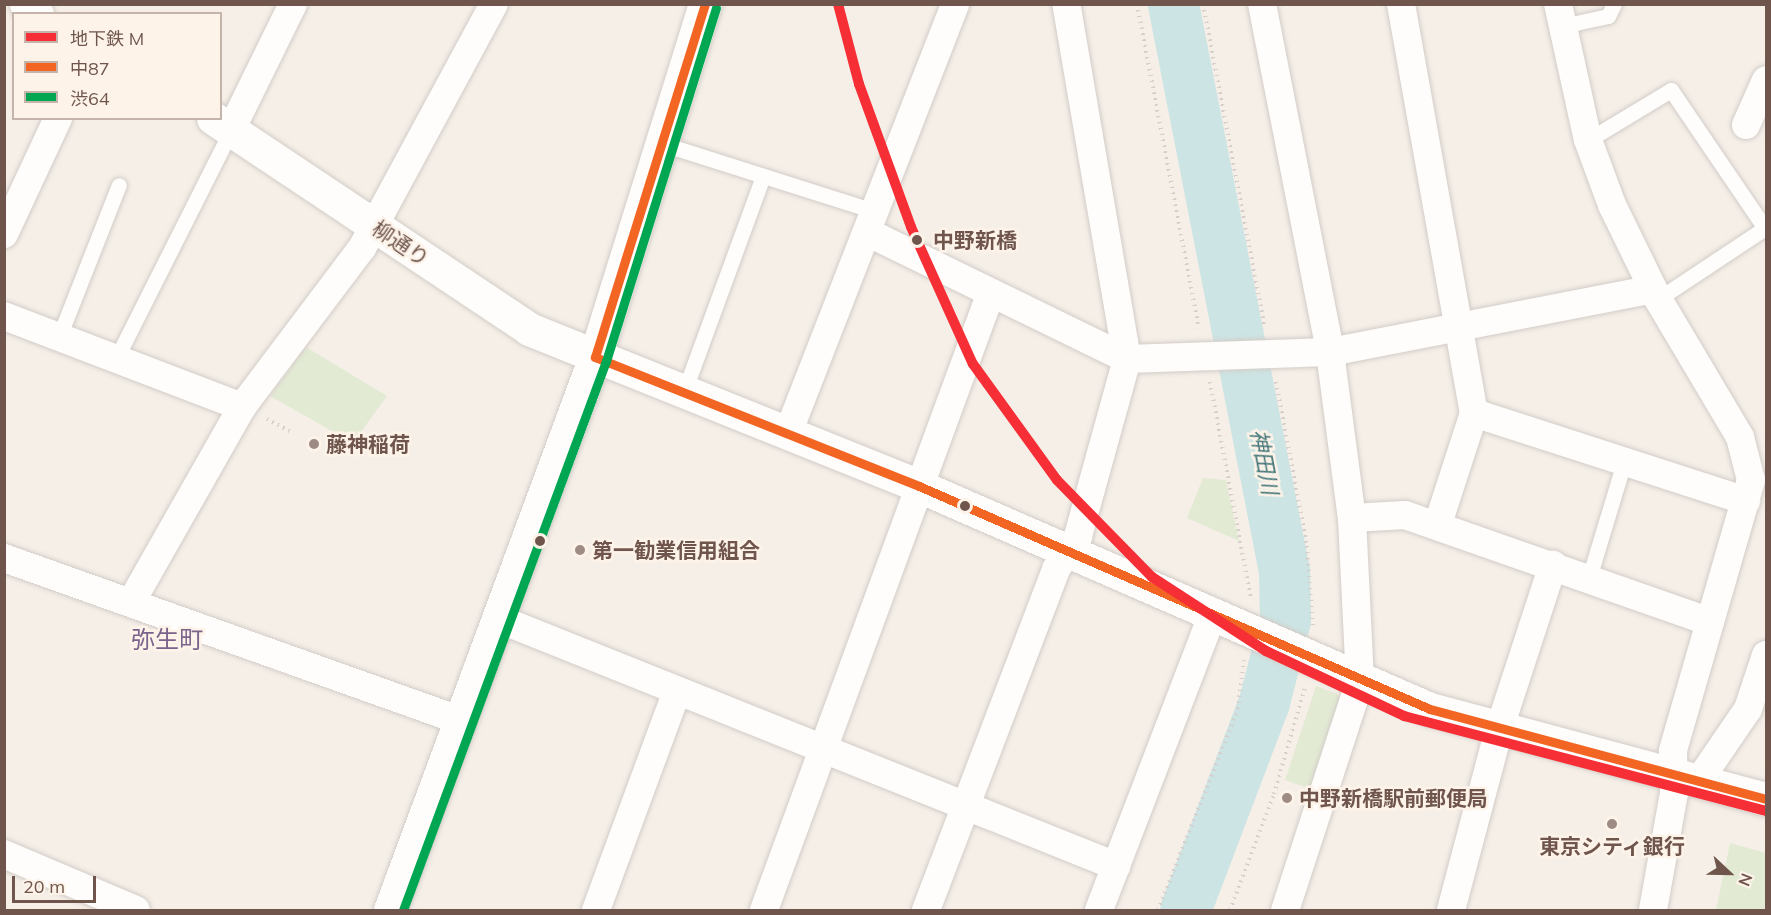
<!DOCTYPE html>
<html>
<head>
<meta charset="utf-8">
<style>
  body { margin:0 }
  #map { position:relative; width:1771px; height:915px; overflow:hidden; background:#f5efe8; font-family:Mulish,"Noto Sans JP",sans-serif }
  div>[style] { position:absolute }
  .green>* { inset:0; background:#e3ead4 }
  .river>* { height:51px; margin:-25.5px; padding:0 25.5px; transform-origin:25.5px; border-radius:25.5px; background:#cce4e3 }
  .path>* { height:4px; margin-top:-2px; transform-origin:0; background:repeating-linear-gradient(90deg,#d6ceca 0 1.5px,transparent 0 6px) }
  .roads { filter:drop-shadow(0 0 2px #d3ccc7) drop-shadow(0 0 2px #d3ccc7) }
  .service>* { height:15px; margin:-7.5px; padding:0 7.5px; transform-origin:7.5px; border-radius:7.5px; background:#fefdfc }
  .minor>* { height:28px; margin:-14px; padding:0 14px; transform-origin:14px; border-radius:14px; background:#fefdfc }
  .tertiary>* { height:33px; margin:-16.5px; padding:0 16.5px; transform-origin:16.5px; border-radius:16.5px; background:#fefdfc }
  .bus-1>* { height:9px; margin:-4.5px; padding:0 4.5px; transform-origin:4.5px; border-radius:4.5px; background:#f26522 }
  .bus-2>* { height:9px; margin:-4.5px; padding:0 4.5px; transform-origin:4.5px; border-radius:4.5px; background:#00a651 }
  .metro-1>* { height:10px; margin:-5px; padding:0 5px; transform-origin:5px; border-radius:5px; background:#f62e36 }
  .dots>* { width:16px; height:16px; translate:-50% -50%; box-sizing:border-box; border:3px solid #fdf3e9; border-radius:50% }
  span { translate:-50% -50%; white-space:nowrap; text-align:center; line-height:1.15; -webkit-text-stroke:5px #fdf3e9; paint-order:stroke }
  .stop-label { font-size:21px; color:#6f554c; font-weight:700 }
  .left { translate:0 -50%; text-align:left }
  .street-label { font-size:21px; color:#6f554c }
  .poi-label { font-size:21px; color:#6f554c; font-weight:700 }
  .water-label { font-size:22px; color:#44777a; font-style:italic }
  .quarter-label { font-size:24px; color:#7a648c }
  .frame { position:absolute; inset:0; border:6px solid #6f554c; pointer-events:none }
  .legend { position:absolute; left:12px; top:12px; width:210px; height:108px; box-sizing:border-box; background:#fdf3e9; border:2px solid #c4b4aa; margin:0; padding:8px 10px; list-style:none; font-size:18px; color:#6f554c }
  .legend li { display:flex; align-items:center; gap:12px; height:30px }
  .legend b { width:30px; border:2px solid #c4b4aa }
  .north { position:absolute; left:1699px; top:843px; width:60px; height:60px; -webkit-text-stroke:4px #fdf3e9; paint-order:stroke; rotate:112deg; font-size:16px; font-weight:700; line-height:24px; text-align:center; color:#6f554c }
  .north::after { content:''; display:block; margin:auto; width:21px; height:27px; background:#6f554c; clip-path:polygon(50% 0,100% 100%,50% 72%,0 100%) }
  .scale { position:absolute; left:12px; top:876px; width:84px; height:27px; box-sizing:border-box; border:3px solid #6f554c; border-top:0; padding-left:8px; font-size:18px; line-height:21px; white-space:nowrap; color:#6f554c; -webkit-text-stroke:4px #fdf3e9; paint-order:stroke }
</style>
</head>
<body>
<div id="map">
  <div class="green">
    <i style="clip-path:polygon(306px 347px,387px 396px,353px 443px,270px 396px)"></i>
    <i style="clip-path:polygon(1203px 478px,1226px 480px,1239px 541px,1187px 518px)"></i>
    <i style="clip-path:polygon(1316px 686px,1337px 694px,1346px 708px,1316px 791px,1285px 780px)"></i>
    <i style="clip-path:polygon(1730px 843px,1766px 853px,1766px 910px,1716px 910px)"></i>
  </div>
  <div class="river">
    <i style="left:1173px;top:4px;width:578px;rotate:78.92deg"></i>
    <i style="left:1284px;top:571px;width:49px;rotate:88.8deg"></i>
    <i style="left:1285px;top:620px;width:85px;rotate:104.4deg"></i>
    <i style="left:1264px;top:702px;width:222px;rotate:110.8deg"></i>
  </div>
  <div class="path">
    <i style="left:1137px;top:4px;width:330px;rotate:79.2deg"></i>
    <i style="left:1203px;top:4px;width:330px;rotate:79.2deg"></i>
    <i style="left:1210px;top:382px;width:221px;rotate:79.3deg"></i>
    <i style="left:1276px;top:382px;width:167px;rotate:79.3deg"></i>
    <i style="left:1307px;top:546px;width:80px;rotate:85.7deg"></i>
    <i style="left:267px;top:419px;width:30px;rotate:28deg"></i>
    <i style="left:1158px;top:910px;width:216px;rotate:-68.3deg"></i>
    <i style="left:1238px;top:709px;width:49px;rotate:-83deg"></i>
    <i style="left:1230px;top:910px;width:124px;rotate:-69.2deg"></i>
    <i style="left:1274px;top:794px;width:111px;rotate:-73.8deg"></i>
  </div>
  <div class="roads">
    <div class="service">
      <i style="left:1562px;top:26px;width:47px;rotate:-12.3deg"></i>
      <i style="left:1608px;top:16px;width:13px;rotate:-63deg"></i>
      <i style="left:1588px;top:140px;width:97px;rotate:-31.1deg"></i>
      <i style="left:1671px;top:90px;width:169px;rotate:55.8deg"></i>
      <i style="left:660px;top:143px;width:225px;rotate:17.6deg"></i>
      <i style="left:1658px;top:299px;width:128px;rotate:-33.6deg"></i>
      <i style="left:59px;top:337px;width:163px;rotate:-68.5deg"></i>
      <i style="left:116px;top:359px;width:258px;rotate:-63.3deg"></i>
      <i style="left:684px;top:392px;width:230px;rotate:-69.9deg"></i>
      <i style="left:1589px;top:578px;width:121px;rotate:-73.2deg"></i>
    </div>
    <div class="minor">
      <i style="left:1262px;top:4px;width:355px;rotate:78.9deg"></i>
      <i style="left:1330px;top:352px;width:167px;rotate:82.5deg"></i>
      <i style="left:1352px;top:518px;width:163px;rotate:87.2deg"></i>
      <i style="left:1360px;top:681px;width:241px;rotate:108.1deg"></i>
      <i style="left:1401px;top:4px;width:415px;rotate:79.9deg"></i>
      <i style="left:1474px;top:413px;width:117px;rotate:108deg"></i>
      <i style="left:1558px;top:4px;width:139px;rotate:77.6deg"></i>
      <i style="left:1588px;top:140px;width:69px;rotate:69.7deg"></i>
      <i style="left:1612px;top:205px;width:105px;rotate:63.9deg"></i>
      <i style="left:1658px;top:299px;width:161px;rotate:59.3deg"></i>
      <i style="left:1740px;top:437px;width:44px;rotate:75.7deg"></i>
      <i style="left:1751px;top:480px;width:282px;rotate:106.1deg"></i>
      <i style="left:1673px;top:751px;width:42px;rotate:88.6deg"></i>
      <i style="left:1674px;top:793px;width:119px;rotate:100.2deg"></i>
      <i style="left:1746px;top:125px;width:49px;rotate:-66deg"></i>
      <i style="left:232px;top:128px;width:138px;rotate:-63.8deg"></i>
      <i style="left:867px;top:232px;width:289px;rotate:26deg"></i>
      <i style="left:1127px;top:359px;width:203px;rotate:-2deg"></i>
      <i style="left:1330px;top:352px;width:329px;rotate:-11deg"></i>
      <i style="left:4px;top:234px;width:128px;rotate:-65deg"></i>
      <i style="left:4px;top:316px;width:255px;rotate:20.9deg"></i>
      <i style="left:1474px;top:413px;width:286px;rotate:17.9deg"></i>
      <i style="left:788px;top:433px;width:460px;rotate:-68.7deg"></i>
      <i style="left:1352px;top:518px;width:53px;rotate:-3.2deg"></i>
      <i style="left:1405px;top:515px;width:323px;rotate:19.3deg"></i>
      <i style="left:4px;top:558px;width:485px;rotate:19.6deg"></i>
      <i style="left:133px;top:599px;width:221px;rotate:-60.4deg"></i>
      <i style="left:242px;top:407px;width:199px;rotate:-53deg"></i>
      <i style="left:362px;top:248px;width:277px;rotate:-61.6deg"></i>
      <i style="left:499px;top:619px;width:665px;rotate:21.82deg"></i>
      <i style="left:1698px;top:782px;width:88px;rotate:-55.6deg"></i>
      <i style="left:1748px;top:709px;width:57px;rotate:-71.6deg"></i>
      <i style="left:4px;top:854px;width:143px;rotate:23deg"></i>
      <i style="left:596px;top:910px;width:233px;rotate:-69.7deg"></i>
      <i style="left:764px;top:910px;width:655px;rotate:-69.82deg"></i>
      <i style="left:926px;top:910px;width:365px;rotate:-69.1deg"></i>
      <i style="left:1056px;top:569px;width:40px;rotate:-56deg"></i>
      <i style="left:1078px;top:536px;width:184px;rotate:-74.5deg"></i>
      <i style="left:1127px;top:359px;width:360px;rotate:-99.7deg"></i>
      <i style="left:1099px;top:910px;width:315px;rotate:-69deg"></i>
      <i style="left:1451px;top:910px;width:186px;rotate:-75.1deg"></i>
      <i style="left:1499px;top:730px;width:174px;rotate:-71.9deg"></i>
    </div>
    <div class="tertiary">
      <i style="left:26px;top:4px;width:15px;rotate:42deg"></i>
      <i style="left:213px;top:118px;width:380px;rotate:33.7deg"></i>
      <i style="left:529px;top:329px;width:420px;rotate:21.9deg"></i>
      <i style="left:919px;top:486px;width:558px;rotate:23.58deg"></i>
      <i style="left:1430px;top:709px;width:348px;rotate:15deg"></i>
      <i style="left:390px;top:910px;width:590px;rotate:-69.66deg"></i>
      <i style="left:595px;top:357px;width:370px;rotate:-72.7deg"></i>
    </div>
  </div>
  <div class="bus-1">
    <i style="left:595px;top:357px;width:349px;rotate:21.7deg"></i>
    <i style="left:919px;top:486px;width:558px;rotate:23.58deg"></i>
    <i style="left:1430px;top:709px;width:348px;rotate:15deg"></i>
    <i style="left:595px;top:357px;width:370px;rotate:-72.7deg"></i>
  </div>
  <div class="bus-2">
    <i style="left:403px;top:910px;width:585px;rotate:-69.71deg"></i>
    <i style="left:606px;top:361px;width:370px;rotate:-72.7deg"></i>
  </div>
  <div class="metro-1">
    <i style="left:838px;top:4px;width:83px;rotate:75.3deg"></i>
    <i style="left:859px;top:84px;width:152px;rotate:70deg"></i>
    <i style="left:911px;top:227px;width:150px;rotate:65.7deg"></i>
    <i style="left:973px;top:364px;width:143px;rotate:54.1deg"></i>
    <i style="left:1057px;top:480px;width:136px;rotate:45.6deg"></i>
    <i style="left:1152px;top:577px;width:136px;rotate:33deg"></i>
    <i style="left:1266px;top:651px;width:153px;rotate:25.2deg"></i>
    <i style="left:1404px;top:716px;width:374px;rotate:14.7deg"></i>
  </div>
  <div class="dots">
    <i style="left:917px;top:240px;background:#6f554c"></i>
    <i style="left:314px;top:444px;background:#9e8b83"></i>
    <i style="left:965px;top:506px;background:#6f554c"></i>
    <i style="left:540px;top:541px;background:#6f554c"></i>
    <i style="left:580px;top:550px;background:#9e8b83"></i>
    <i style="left:1287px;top:798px;background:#9e8b83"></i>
    <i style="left:1612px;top:824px;background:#9e8b83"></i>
  </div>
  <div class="stop-label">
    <span class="left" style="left:933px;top:240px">中野新橋</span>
  </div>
  <div class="street-label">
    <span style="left:401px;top:243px;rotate:34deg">柳通り</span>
  </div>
  <div class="poi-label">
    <span class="left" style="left:326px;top:444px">藤神稲荷</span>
    <span class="left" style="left:592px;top:550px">第一勧業信用組合</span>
    <span class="left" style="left:1299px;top:798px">中野新橋駅前郵便局</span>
    <span style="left:1612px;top:846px">東京シティ銀行</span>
  </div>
  <div class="water-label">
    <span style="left:1264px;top:462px;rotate:79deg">神田川</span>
  </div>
  <div class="quarter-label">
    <span style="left:167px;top:640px">弥生町</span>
  </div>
  <div class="frame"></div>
  <ul class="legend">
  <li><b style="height:8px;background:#f62e36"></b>地下鉄 M</li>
  <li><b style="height:8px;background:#f26522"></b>中87</li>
  <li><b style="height:8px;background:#00a651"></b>渋64</li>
  </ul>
  <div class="north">N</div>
  <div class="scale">20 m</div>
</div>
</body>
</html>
